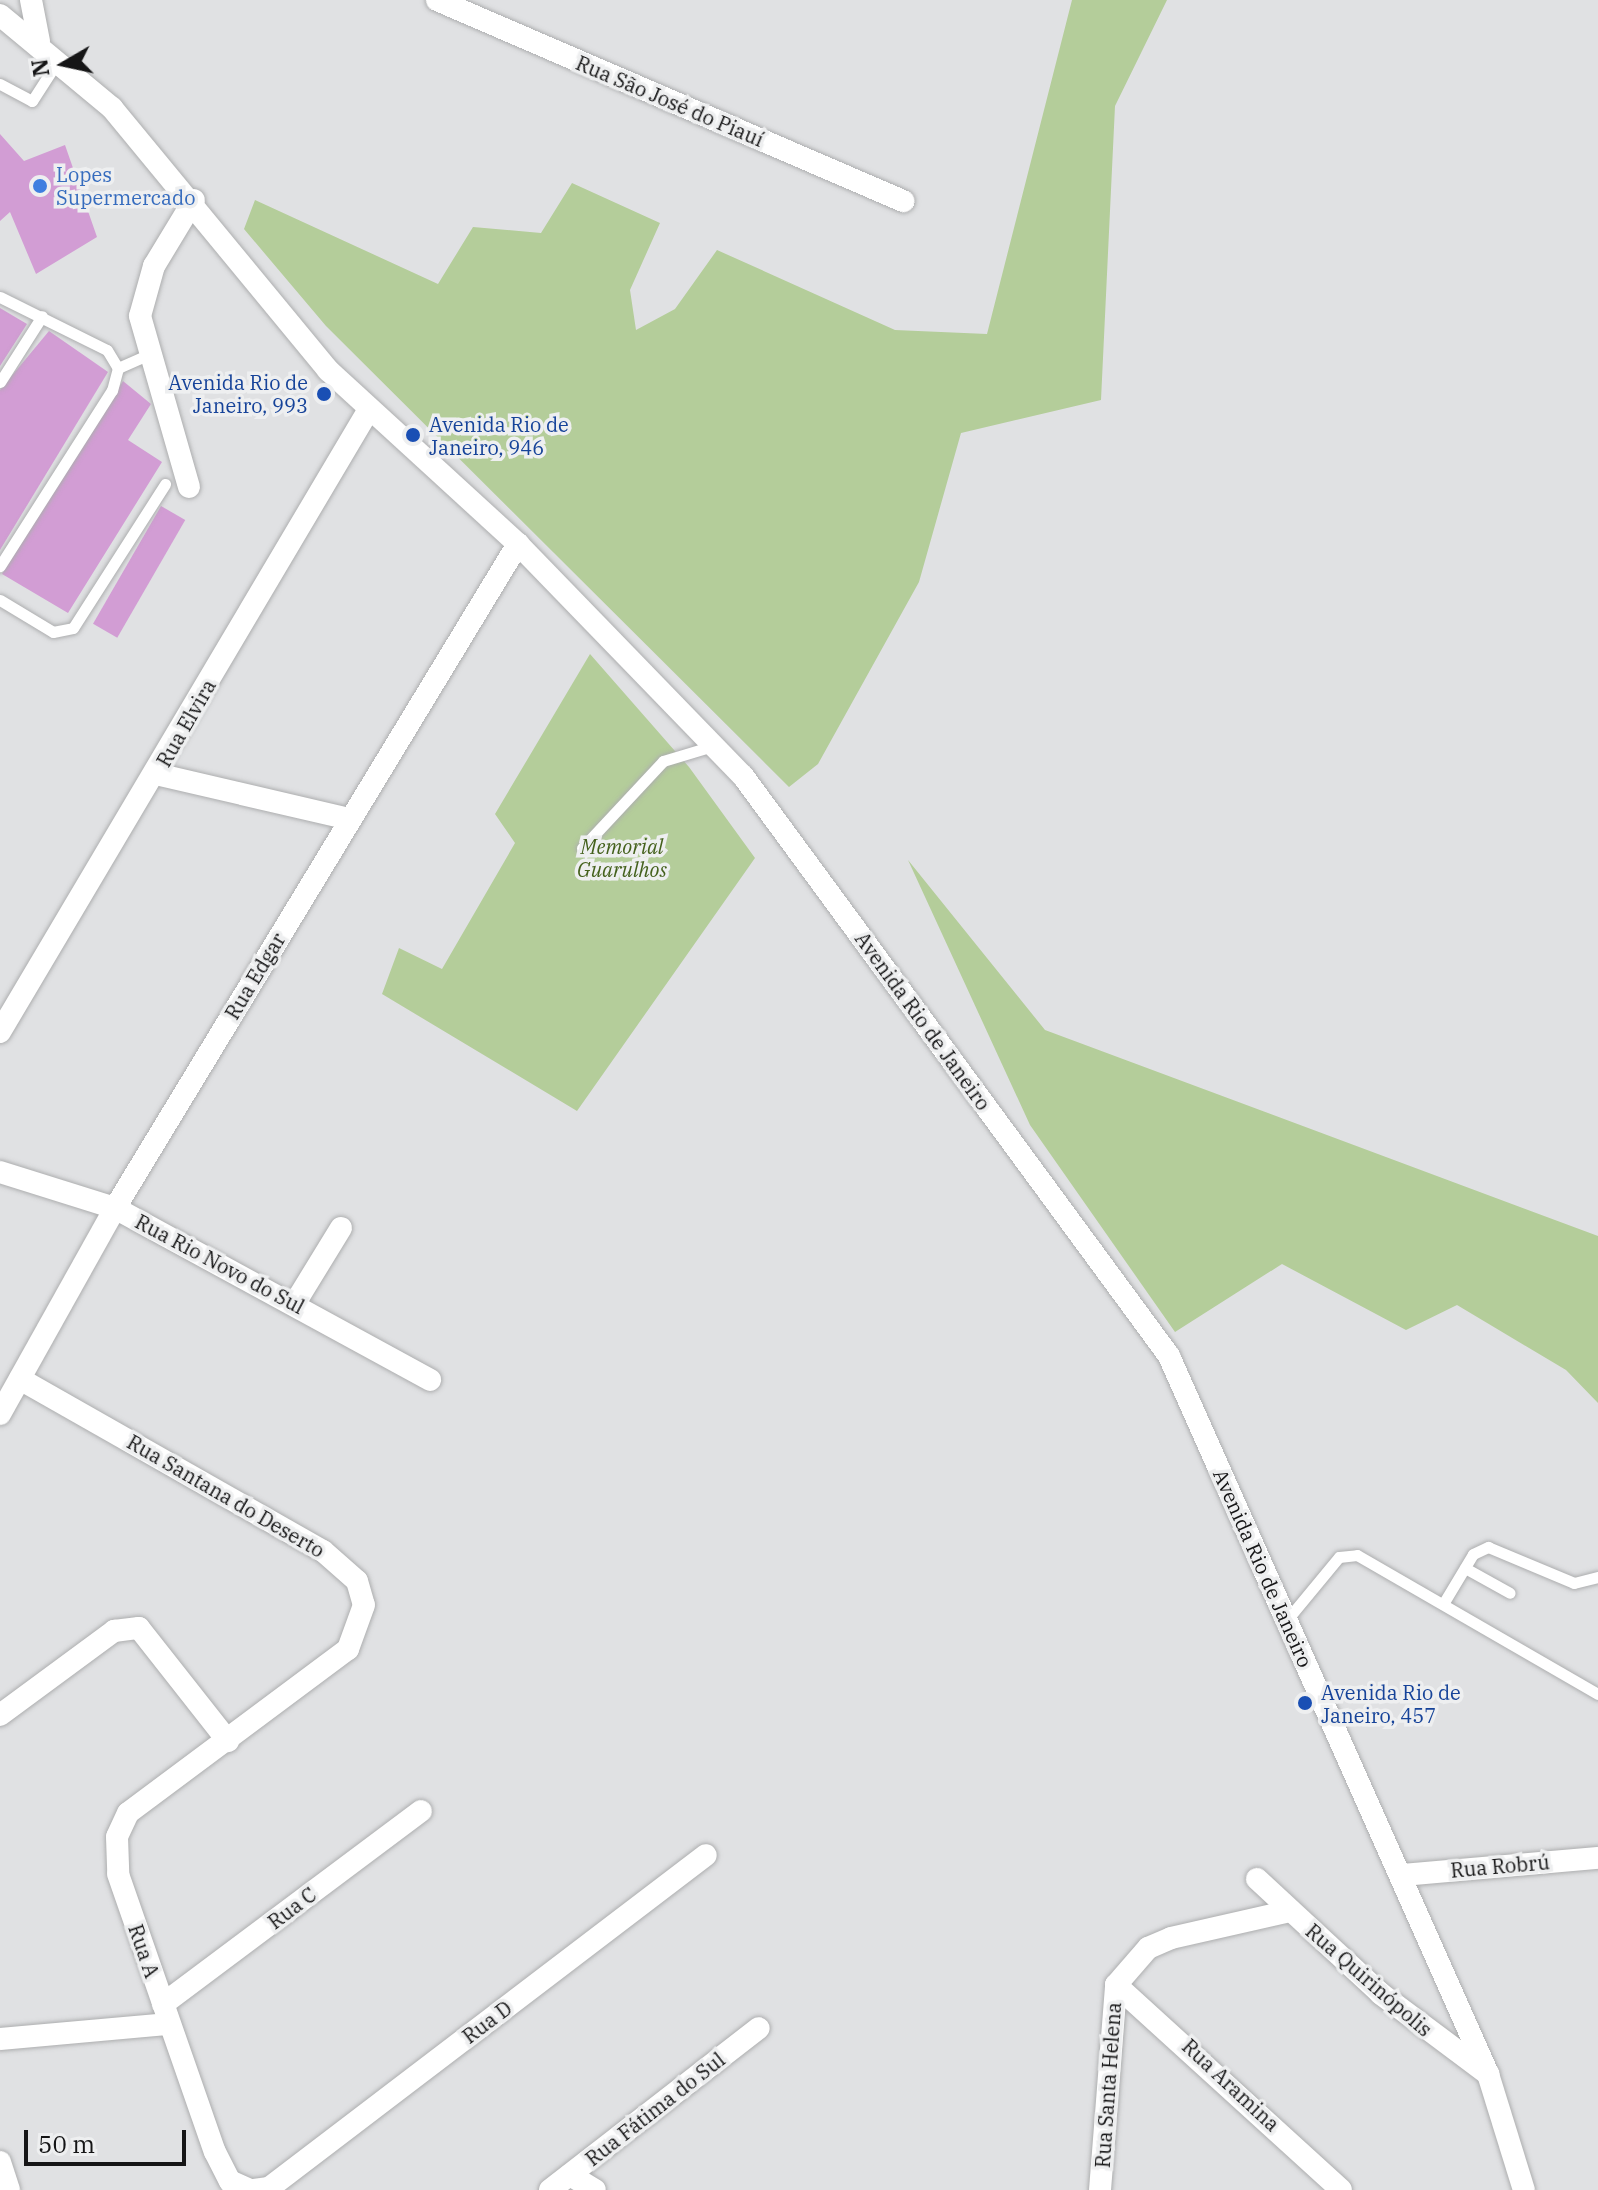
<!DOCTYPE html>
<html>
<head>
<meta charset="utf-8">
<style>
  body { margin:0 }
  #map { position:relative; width:1598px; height:2190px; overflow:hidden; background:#e0e1e3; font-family:"IBM Plex Serif",serif }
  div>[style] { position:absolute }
  .green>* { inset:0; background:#b4cd9a }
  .building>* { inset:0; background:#d29dd4; transform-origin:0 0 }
  .roads { filter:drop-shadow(0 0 2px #adaeaf) drop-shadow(0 0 2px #adaeaf) }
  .lane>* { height:11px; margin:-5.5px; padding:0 5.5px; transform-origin:5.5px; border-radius:5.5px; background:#fff }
  .street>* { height:22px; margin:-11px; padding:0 11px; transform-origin:11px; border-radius:11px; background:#fff }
  .dots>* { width:22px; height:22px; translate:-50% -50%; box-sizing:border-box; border:4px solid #eeeff0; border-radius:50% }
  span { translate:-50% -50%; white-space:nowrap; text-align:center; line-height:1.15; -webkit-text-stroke:7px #eeeff0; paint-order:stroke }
  .street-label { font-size:20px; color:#151516 }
  .shop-label { font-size:20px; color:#366cbe }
  .left { translate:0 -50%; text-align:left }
  .transit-label { font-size:20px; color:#164399 }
  .right { translate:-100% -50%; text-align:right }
  .park-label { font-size:20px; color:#44611c; font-style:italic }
  .north { position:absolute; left:24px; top:24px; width:80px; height:80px; -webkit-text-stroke:6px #eeeff0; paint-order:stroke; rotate:261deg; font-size:22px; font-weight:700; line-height:32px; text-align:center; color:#151516 }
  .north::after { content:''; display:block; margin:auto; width:28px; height:36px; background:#151516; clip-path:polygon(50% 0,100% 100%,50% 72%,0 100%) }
  .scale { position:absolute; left:24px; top:2130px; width:162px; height:36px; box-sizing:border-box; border:4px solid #151516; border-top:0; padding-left:10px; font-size:24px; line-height:28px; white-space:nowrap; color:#151516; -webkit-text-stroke:6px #eeeff0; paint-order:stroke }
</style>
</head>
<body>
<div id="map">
  <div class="green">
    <i style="clip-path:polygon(1072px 0,1167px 0,1115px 106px,1101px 400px,961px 433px,919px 582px,818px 764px,789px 787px,326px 326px,244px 229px,255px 200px,438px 284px,473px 227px,541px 233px,572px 183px,660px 223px,630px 290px,636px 330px,675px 309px,717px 250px,895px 330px,987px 334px)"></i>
    <i style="clip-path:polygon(590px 654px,689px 767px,755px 858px,577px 1111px,382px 994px,399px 948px,442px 969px,515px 843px,495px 814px)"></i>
    <i style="clip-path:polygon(908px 860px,1045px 1030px,1598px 1236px,1598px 1403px,1566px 1370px,1457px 1305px,1406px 1330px,1282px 1264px,1175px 1332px,1030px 1125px)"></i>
  </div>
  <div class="building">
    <i style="clip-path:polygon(0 134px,24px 161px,65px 145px,97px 237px,36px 274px,10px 212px,0 221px)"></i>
    <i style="clip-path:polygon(0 308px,27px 324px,0 366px)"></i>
    <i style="clip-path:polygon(49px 331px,108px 372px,0 550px,0 390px)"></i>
    <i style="clip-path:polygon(123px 381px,151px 404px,128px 440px,162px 462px,68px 613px,2px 574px)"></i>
    <i style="left:161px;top:506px;width:28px;height:136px;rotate:30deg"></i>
  </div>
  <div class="roads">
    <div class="lane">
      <i style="left:0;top:84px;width:36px;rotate:28deg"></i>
      <i style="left:32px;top:101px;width:50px;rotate:-57.3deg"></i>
      <i style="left:0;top:297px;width:119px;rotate:26.4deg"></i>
      <i style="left:107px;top:350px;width:21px;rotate:59deg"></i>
      <i style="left:118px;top:368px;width:23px;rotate:105deg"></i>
      <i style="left:112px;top:390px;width:209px;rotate:122.5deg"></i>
      <i style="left:118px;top:368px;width:34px;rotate:-24deg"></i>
      <i style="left:0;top:382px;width:78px;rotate:-57.5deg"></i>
      <i style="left:0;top:600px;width:62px;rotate:31.1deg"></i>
      <i style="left:53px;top:632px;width:20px;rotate:-11deg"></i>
      <i style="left:73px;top:628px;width:171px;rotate:-57.4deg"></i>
      <i style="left:582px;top:848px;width:119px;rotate:-47deg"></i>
      <i style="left:663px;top:761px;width:52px;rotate:-16.7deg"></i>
      <i style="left:1465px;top:1568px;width:51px;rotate:29.1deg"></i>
      <i style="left:1443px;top:1604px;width:58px;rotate:-59deg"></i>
      <i style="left:1473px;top:1554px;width:17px;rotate:-25deg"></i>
      <i style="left:1488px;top:1547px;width:93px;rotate:22.7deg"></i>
      <i style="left:1574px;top:1583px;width:25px;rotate:-14deg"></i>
      <i style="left:1286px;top:1621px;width:83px;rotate:-50.4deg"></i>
      <i style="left:1339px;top:1557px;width:18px;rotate:-6deg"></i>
      <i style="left:1357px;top:1555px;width:278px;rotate:30deg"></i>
    </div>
    <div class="street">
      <i style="left:31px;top:0;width:42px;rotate:79deg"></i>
      <i style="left:437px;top:0;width:508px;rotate:23.33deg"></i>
      <i style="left:0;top:15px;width:146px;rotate:39.7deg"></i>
      <i style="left:112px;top:108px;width:340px;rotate:50.5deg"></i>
      <i style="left:328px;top:370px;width:258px;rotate:42.5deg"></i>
      <i style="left:518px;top:544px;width:323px;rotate:45.9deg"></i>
      <i style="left:743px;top:776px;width:720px;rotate:53.7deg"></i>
      <i style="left:1169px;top:1356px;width:786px;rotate:66.04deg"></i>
      <i style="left:1488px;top:2074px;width:121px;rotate:72.8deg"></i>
      <i style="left:189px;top:487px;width:178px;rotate:-106deg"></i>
      <i style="left:140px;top:316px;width:52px;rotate:-74.4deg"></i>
      <i style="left:154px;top:266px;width:77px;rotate:-58.8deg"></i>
      <i style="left:156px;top:774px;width:198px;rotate:13.1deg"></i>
      <i style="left:0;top:1032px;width:722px;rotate:-59.35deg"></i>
      <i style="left:0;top:1172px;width:121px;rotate:17.4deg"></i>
      <i style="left:115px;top:1208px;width:359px;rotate:28.6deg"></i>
      <i style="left:295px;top:1303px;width:88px;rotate:-58.5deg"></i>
      <i style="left:20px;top:1379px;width:348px;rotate:29.6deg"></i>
      <i style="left:323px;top:1551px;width:45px;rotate:41.4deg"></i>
      <i style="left:357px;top:1581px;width:25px;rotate:74deg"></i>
      <i style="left:364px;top:1605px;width:47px;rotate:110deg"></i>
      <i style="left:348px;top:1649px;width:274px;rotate:143.3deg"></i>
      <i style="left:128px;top:1813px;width:26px;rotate:115deg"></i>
      <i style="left:117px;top:1837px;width:37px;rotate:88deg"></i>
      <i style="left:118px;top:1874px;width:294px;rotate:70.8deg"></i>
      <i style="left:215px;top:2152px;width:33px;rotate:63deg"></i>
      <i style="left:230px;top:2181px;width:22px;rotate:24deg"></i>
      <i style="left:0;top:1414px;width:236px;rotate:-60.8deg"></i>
      <i style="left:115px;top:1208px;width:777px;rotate:-58.75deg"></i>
      <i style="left:0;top:1715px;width:142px;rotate:-36.4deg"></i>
      <i style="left:114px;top:1631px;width:25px;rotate:-7deg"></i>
      <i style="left:139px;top:1628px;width:144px;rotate:51.8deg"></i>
      <i style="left:1402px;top:1875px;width:197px;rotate:-5deg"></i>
      <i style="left:1257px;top:1879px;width:169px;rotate:42.8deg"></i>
      <i style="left:1381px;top:1994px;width:134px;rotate:36.8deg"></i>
      <i style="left:1116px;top:1985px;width:304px;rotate:42.3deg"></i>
      <i style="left:163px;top:2004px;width:322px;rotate:-36.8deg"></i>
      <i style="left:0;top:2039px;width:170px;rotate:-5.1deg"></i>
      <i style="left:0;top:2162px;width:29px;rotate:72deg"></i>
      <i style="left:570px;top:2175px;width:29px;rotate:31deg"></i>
      <i style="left:254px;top:2190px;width:15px;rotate:-8deg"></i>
      <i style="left:269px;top:2188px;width:549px;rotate:-37.31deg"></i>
      <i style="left:550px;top:2190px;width:264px;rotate:-37.8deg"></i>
      <i style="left:1100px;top:2190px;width:206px;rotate:-85.5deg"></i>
      <i style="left:1116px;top:1985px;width:49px;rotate:-49.1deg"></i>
      <i style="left:1148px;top:1948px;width:25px;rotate:-23deg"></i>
      <i style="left:1171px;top:1938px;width:122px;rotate:-12.8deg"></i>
    </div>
  </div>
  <div class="dots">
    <i style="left:40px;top:186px;background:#3f7fe0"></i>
    <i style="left:324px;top:394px;background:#1a4fb4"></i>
    <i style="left:413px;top:435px;background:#1a4fb4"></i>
    <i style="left:1305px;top:1703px;background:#1a4fb4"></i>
  </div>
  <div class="street-label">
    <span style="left:670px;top:101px;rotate:23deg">Rua São José do Piauí</span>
    <span style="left:186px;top:723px;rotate:-60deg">Rua Elvira</span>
    <span style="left:255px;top:976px;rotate:-59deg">Rua Edgar</span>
    <span style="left:923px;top:1021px;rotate:54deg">Avenida Rio de Janeiro</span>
    <span style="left:220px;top:1264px;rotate:28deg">Rua Rio Novo do Sul</span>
    <span style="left:226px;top:1496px;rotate:30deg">Rua Santana do Deserto</span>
    <span style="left:1263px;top:1568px;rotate:66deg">Avenida Rio de Janeiro</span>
    <span style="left:1500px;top:1866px;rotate:-5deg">Rua Robrú</span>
    <span style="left:292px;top:1908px;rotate:-37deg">Rua C</span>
    <span style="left:144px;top:1951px;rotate:71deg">Rua A</span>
    <span style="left:1369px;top:1980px;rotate:41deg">Rua Quirinópolis</span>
    <span style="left:487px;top:2022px;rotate:-37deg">Rua D</span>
    <span style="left:1108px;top:2085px;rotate:-86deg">Rua Santa Helena</span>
    <span style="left:1231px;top:2085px;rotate:43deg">Rua Aramina</span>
    <span style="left:655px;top:2109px;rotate:-38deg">Rua Fátima do Sul</span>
  </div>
  <div class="shop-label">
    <span class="left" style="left:56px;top:186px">Lopes<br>Supermercado</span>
  </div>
  <div class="transit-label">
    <span class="right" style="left:308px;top:394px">Avenida Rio de<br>Janeiro, 993</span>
    <span class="left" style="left:429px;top:436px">Avenida Rio de<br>Janeiro, 946</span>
    <span class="left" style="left:1321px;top:1704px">Avenida Rio de<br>Janeiro, 457</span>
  </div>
  <div class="park-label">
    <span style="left:622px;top:858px">Memorial<br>Guarulhos</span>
  </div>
  <div class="north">N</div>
  <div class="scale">50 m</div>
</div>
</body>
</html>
